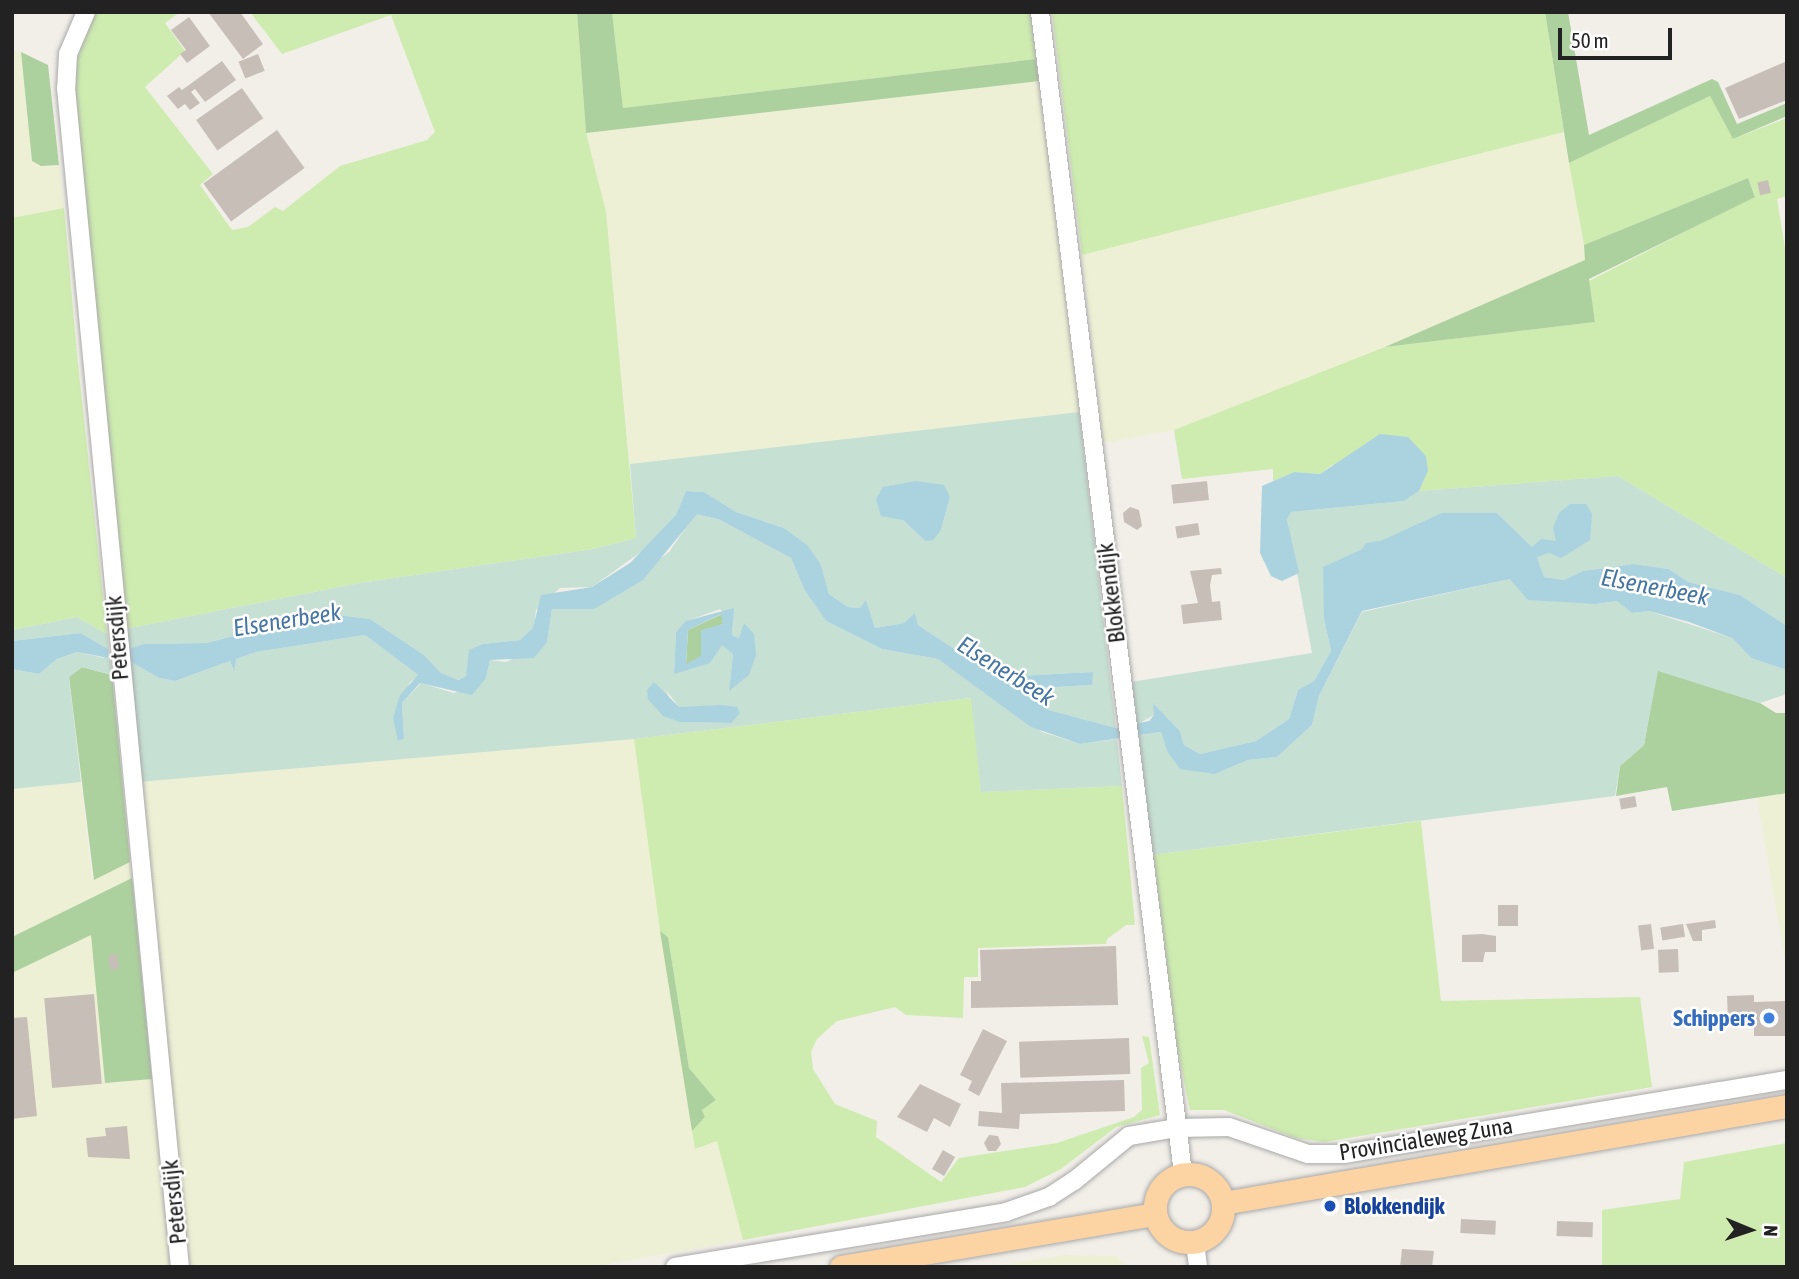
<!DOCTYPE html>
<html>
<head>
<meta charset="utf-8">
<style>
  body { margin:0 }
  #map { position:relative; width:1799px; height:1279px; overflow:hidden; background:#f2efe9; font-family:"Asap Condensed",sans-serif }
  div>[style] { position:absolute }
  .farmland>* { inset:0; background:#eef0d5 }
  .grass>* { inset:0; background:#ceebb0 }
  .forest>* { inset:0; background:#add19e }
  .wetland>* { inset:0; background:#c6e0d3 }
  .water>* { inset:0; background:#aad3df }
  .stream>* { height:4.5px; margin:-2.25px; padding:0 2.25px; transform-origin:2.25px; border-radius:2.25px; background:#aad3df }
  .building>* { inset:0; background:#c7beb8; transform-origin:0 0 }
  .roads { filter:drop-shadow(0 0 2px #a9a9a9) drop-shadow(0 0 2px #a9a9a9) }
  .minor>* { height:18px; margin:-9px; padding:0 9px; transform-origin:9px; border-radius:9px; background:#fff }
  .major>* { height:23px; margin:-11.5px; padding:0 11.5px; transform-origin:11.5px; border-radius:11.5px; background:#fcd4a4 }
  .major>.ring { margin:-11.5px; padding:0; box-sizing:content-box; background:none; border:23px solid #fcd4a4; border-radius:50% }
  .dots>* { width:19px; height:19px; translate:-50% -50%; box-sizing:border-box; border:4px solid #fff; border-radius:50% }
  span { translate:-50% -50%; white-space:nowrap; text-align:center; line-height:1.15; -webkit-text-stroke:5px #fff; paint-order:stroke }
  .street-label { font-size:23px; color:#222 }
  .shop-label { font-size:23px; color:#366cbe; font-weight:700 }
  .right { translate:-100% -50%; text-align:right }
  .transit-label { font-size:23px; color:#164399; font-weight:700 }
  .left { translate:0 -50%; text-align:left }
  .water-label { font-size:24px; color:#4776a3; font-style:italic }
  .frame { position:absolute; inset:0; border:14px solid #222; pointer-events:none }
  .north { position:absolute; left:1715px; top:1195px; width:70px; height:70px; -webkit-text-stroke:5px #fff; paint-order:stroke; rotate:92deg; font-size:19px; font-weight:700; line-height:28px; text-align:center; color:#222 }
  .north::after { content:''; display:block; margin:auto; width:24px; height:32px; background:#222; clip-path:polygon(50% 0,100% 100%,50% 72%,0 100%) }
  .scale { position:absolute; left:1558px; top:28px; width:114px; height:32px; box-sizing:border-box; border:4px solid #222; border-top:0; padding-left:9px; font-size:21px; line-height:24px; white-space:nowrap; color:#222; -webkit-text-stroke:5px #fff; paint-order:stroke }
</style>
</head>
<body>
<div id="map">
  <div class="farmland">
    <i style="clip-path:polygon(12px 49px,21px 52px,32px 161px,40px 166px,59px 165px,64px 208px,12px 218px)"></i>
    <i style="clip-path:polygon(1039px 81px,1079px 412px,630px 464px,606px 212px,586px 133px)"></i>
    <i style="clip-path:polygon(1564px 132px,1586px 260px,1385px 347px,1174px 430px,1104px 443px,1082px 255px)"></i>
    <i style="clip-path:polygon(634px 739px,695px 1149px,717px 1141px,743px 1240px,592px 1267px,190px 1267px,139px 782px)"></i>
    <i style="clip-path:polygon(81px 782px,92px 879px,130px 862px,132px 878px,12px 937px,12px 789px)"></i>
    <i style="clip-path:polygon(1787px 793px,1787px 971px,1757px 798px)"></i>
    <i style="clip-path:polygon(92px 934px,105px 1082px,152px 1079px,170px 1267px,12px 1267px,12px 973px)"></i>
    <i style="clip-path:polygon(1064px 1255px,1116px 1256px,1130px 1267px,987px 1267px)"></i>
  </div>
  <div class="grass">
    <i style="clip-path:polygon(92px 12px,180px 12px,165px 23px,185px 51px,145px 87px,213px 174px,200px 185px,232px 230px,248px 227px,275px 207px,283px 211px,340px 166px,427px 140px,435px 132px,391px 15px,282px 54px,250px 12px,577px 12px,586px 133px,606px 212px,636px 538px,593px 549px,360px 583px,125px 629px,72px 75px)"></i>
    <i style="clip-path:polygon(612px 12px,1031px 12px,1036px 59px,623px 108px)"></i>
    <i style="clip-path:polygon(1052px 12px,1545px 12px,1564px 132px,1082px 255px)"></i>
    <i style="clip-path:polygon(1710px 96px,1733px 139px,1787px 118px,1787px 196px,1777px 199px,1787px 260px,1787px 578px,1618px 476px,1419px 491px,1428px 471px,1332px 465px,1320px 474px,1294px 472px,1273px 481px,1273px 469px,1182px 479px,1174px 430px,1385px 347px,1595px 322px,1589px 281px,1755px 196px,1748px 178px,1584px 245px,1569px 163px)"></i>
    <i style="clip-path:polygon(64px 208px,77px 354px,107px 634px,77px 617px,12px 630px,12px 218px)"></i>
    <i style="clip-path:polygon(972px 698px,981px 792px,1122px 786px,1135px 925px,1126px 925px,1107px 939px,1106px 944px,978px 948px,978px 977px,964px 977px,963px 1018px,906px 1015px,895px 1007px,837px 1021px,817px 1039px,811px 1052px,813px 1069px,835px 1104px,877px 1121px,876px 1137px,941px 1182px,959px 1158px,1057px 1143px,1134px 1117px,1142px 1110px,1141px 1068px,1149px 1063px,1142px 1036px,1149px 1037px,1160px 1115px,1116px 1127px,1061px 1169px,1025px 1187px,743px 1240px,717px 1141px,695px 1149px,692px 1131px,705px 1117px,702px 1110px,716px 1100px,689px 1068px,668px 937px,660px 931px,634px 739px)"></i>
    <i style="clip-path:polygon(1421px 821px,1441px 1001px,1640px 997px,1652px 1087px,1324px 1142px,1296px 1138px,1224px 1110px,1190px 1110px,1169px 1007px,1151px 855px)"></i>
    <i style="clip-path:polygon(1787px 1143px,1787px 1267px,1602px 1267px,1602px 1210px,1680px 1199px,1684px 1162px)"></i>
  </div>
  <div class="forest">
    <i style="clip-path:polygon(577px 12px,612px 12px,623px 108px,1036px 59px,1039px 81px,586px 133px)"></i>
    <i style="clip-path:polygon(1545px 12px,1568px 12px,1589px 135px,1712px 79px,1718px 82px,1737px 124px,1787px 103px,1787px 116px,1733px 139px,1710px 96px,1569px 163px)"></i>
    <i style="clip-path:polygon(21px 52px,48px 65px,59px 165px,41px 166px,32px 161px)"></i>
    <i style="clip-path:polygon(1748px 178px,1755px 197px,1589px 279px,1595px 322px,1385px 347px,1585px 260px,1584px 245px)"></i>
    <i style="clip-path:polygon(722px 614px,723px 624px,702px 631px,702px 656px,686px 665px,688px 630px)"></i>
    <i style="clip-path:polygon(82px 667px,112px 675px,130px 862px,94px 880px,69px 677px)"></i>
    <i style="clip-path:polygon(1657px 670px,1760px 703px,1776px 713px,1787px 713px,1787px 793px,1672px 811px,1667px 787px,1616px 796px,1620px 766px,1644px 745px)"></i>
    <i style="clip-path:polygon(132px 878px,152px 1079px,105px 1083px,91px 935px,12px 973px,12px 937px)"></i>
    <i style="clip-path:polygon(660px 931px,668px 937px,689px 1068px,716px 1100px,702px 1110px,705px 1117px,692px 1131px)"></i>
  </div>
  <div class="wetland">
    <i style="clip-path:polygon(evenodd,1079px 412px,1116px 728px,1049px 710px,1019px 689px,1091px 685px,1092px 672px,997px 677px,918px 625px,915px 614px,904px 623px,875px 628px,866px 601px,860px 608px,848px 607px,829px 594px,821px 565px,784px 528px,736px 512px,704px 492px,686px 491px,676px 515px,641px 557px,649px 546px,592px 587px,560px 588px,536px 610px,534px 628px,520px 640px,483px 644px,470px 661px,466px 676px,457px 680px,441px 673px,424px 655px,370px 619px,338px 615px,299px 619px,205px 643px,143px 644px,127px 650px,125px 629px,360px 583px,593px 549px,636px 538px,630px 464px,1079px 412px,916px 481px,950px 497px,941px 530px,925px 541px,903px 520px,916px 481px)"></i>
    <i style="clip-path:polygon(1618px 476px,1787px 578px,1787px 626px,1740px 595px,1688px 582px,1669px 569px,1633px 564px,1583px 571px,1564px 580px,1544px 577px,1537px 557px,1588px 531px,1592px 514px,1557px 541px,1532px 547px,1497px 513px,1324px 619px,1331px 651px,1314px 681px,1298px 690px,1289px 719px,1256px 741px,1200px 754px,1184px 745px,1180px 731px,1154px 704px,1154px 715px,1136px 725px,1131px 682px,1312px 653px,1287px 520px,1291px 512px,1404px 501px,1419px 491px)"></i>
    <i style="clip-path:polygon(evenodd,696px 513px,718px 519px,791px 558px,805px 591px,826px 621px,882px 649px,938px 659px,1042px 732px,1080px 744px,1117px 739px,1122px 786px,981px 792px,971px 698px,634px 739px,139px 782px,128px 660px,159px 678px,175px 681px,230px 661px,233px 670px,236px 659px,256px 652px,365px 635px,419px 676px,410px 682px,393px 718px,399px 741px,404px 739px,402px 703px,421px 683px,454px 693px,486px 678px,490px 660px,506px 662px,547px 642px,552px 609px,594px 609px,669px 552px,696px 513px,720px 609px,733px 623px,732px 635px,739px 638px,733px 689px,730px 683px,733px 653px,722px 644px,674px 674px,676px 632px,687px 621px,720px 609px,696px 513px,666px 690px,679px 707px,705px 707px,731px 723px,680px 722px,666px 690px)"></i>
    <i style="clip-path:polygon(1510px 579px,1596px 604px,1618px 601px,1632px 613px,1649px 611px,1732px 638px,1751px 658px,1787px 670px,1787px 694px,1760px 703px,1658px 671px,1644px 745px,1620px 766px,1615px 796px,1151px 855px,1137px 736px,1161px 732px,1167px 751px,1215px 774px,1248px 760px,1277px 757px,1312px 725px,1319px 696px,1362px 612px)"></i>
    <i style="clip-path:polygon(77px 617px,107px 634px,112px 675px,82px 667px,69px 677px,81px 782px,12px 789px,12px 669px,39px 674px,57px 659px,77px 652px,104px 658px,108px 649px,81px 633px,12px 641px,12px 630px)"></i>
  </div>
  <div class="water">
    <i style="clip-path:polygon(1380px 434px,1408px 437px,1426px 456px,1428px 471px,1419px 491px,1404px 501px,1291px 512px,1287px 520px,1299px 573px,1282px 581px,1271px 576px,1260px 553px,1262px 486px,1294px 472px,1320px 474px)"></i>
    <i style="clip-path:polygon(916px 481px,944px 485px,950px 497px,941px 530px,933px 540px,925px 541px,903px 520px,881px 516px,876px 499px,883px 487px)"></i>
    <i style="clip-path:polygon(686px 491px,704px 492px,736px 512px,784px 528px,808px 546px,821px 565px,829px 594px,848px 607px,860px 608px,866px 600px,875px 628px,904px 623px,915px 613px,918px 625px,997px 677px,1093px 672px,1092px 685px,1020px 689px,1049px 710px,1116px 728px,1149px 721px,1154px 715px,1153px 703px,1180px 731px,1184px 745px,1200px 754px,1256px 741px,1289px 719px,1298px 690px,1314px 681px,1331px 651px,1324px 619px,1323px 567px,1442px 513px,1497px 513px,1532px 547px,1541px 539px,1556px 541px,1553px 528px,1559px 513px,1570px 504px,1586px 504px,1592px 514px,1590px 540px,1561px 558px,1549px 553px,1537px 557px,1544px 577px,1564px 580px,1583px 571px,1633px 564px,1669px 569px,1688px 582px,1740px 595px,1787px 626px,1787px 670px,1751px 658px,1732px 638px,1689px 622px,1649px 611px,1632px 613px,1617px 601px,1596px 604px,1528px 600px,1510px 579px,1362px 611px,1319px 696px,1312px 725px,1277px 757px,1248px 760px,1215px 774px,1180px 769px,1167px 751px,1161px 732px,1080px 744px,1031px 727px,938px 659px,882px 649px,826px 621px,805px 591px,791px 558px,718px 519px,697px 514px,643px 580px,594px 609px,552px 609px,547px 642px,534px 658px,490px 660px,486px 678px,472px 695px,420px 683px,402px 703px,404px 739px,398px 741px,393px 718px,400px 695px,418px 675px,365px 635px,256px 652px,236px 659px,234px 672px,230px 661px,175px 681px,159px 678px,126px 659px,126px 650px,143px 644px,206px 643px,299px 619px,338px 615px,370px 619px,424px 655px,441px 673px,458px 680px,466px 676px,469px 650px,483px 644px,520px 640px,533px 628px,541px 595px,592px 587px,630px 563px,676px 515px)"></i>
    <i style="clip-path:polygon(evenodd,734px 608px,732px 635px,739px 638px,744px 623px,754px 634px,756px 655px,749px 675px,729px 691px,733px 654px,722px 645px,710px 663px,674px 674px,676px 632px,686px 621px,734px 608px,721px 614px,723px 624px,701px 630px,701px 656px,686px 664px,688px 630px,721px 614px)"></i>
    <i style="clip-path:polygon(81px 633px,108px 649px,108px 658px,77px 652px,57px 659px,39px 674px,12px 669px,12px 641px)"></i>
    <i style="clip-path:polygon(654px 682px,679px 707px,722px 705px,737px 707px,740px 713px,731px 723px,680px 722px,663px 716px,648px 699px,647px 690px)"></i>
  </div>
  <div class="stream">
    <i style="left:1363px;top:551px;width:7px;rotate:-56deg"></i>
    <i style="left:1367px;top:545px;width:12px;rotate:-9deg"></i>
  </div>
  <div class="building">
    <i style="clip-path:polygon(208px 12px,240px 12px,263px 44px,243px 59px)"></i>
    <i style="clip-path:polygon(189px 17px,210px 46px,187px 63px,180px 54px,186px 50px,171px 30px)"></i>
    <i style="left:258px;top:54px;width:18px;height:21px;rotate:68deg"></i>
    <i style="clip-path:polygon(222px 61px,236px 80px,205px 102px,195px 89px,191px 92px,200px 103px,190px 110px,185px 104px,178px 109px,167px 96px,179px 87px,182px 90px)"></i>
    <i style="clip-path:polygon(1787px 61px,1787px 100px,1739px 119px,1725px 88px)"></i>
    <i style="left:242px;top:88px;width:37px;height:56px;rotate:55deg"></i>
    <i style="left:277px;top:130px;width:47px;height:91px;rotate:54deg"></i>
    <i style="left:1768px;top:180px;width:13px;height:11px;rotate:77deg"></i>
    <i style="left:1207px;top:481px;width:19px;height:36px;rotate:84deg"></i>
    <i style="clip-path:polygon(1130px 507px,1139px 510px,1142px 526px,1137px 530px,1124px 522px,1123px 513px)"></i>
    <i style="left:1198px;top:523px;width:12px;height:23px;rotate:81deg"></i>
    <i style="clip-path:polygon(1221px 568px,1222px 574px,1212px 575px,1210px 585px,1212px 602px,1220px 601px,1222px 620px,1183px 624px,1181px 605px,1198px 603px,1190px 571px)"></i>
    <i style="left:1635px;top:796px;width:11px;height:16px;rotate:80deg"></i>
    <i style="left:1518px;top:905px;width:21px;height:20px;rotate:90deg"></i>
    <i style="clip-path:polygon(1715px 920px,1716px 928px,1702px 930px,1702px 941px,1693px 941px,1686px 924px)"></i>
    <i style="left:1651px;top:924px;width:25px;height:13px;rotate:83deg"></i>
    <i style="left:1683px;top:924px;width:13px;height:23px;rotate:81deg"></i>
    <i style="clip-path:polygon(1482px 934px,1496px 936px,1496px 952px,1485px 952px,1483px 962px,1462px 962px,1462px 935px)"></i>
    <i style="clip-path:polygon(1116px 946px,1118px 1005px,971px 1008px,971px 981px,981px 981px,980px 950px)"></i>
    <i style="left:1678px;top:949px;width:23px;height:20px;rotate:88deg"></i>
    <i style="left:117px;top:954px;width:15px;height:9px;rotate:82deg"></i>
    <i style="left:94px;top:994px;width:90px;height:50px;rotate:85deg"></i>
    <i style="clip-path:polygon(1754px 995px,1754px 1002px,1787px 1001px,1787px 1036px,1754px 1036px,1754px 1019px,1728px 1019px,1727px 996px)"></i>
    <i style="clip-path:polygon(27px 1017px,37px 1116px,12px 1119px,12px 1018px)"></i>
    <i style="clip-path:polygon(983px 1029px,1007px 1041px,979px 1096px,968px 1090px,972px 1081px,960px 1075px)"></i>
    <i style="left:1129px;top:1038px;width:36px;height:110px;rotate:88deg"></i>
    <i style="clip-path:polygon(1124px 1080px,1125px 1111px,1020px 1114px,1019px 1129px,978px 1126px,979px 1111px,1002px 1113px,1001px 1083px)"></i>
    <i style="clip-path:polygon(920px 1084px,961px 1104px,950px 1127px,934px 1118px,927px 1132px,897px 1117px)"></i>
    <i style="clip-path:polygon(127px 1126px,130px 1159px,88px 1157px,86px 1138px,106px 1136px,105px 1128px)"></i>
    <i style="clip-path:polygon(989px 1135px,998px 1136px,1001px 1144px,996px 1151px,988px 1151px,984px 1143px)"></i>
    <i style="left:943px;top:1150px;width:14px;height:22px;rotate:30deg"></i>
    <i style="left:1461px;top:1219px;width:35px;height:14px;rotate:3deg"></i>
    <i style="left:1557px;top:1221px;width:36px;height:15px;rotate:2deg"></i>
    <i style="clip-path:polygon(1402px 1249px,1434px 1251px,1432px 1267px,1400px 1267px)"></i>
  </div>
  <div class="roads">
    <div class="minor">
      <i style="left:86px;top:12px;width:46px;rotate:113.2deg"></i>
      <i style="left:68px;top:54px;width:34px;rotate:93deg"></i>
      <i style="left:66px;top:88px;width:1184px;rotate:84.48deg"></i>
      <i style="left:1040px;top:12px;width:1170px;rotate:82.98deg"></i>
      <i style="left:1195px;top:1242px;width:25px;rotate:83deg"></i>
      <i style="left:675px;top:1267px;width:336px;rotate:-9.4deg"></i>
      <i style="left:1006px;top:1212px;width:46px;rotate:-19.2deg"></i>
      <i style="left:1049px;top:1197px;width:30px;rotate:-33deg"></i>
      <i style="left:1074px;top:1181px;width:71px;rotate:-39.3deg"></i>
      <i style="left:1129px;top:1136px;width:49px;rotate:-9.5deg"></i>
      <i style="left:1177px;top:1128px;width:52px;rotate:-1.1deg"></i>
      <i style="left:1229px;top:1127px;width:83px;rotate:18.9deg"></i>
      <i style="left:1308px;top:1154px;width:36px"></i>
      <i style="left:1344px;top:1154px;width:449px;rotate:-9.5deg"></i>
    </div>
    <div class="major">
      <i class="ring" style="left:1155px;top:1174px;width:45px;height:45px"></i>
      <i style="left:1223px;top:1203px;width:572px;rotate:-9.76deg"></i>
      <i style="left:841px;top:1267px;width:317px;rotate:-9.6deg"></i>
    </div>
  </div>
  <div class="dots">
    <i style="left:1769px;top:1018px;background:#3f7fe0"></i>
    <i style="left:1330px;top:1206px;background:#1a4fb4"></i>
  </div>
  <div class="street-label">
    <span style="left:1111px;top:593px;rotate:-97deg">Blokkendijk</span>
    <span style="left:117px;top:638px;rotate:-95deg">Petersdijk</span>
    <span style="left:1426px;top:1139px;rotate:-9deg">Provincialeweg Zuna</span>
    <span style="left:174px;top:1202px;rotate:-96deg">Petersdijk</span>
  </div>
  <div class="shop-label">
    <span class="right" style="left:1755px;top:1018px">Schippers</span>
  </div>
  <div class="transit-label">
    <span class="left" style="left:1344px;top:1206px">Blokkendijk</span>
  </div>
  <div class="water-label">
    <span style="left:1655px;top:587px;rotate:11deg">Elsenerbeek</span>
    <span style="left:287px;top:620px;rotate:-9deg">Elsenerbeek</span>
    <span style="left:1006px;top:671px;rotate:32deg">Elsenerbeek</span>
  </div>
  <div class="frame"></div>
  <div class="north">N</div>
  <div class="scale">50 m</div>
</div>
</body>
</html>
